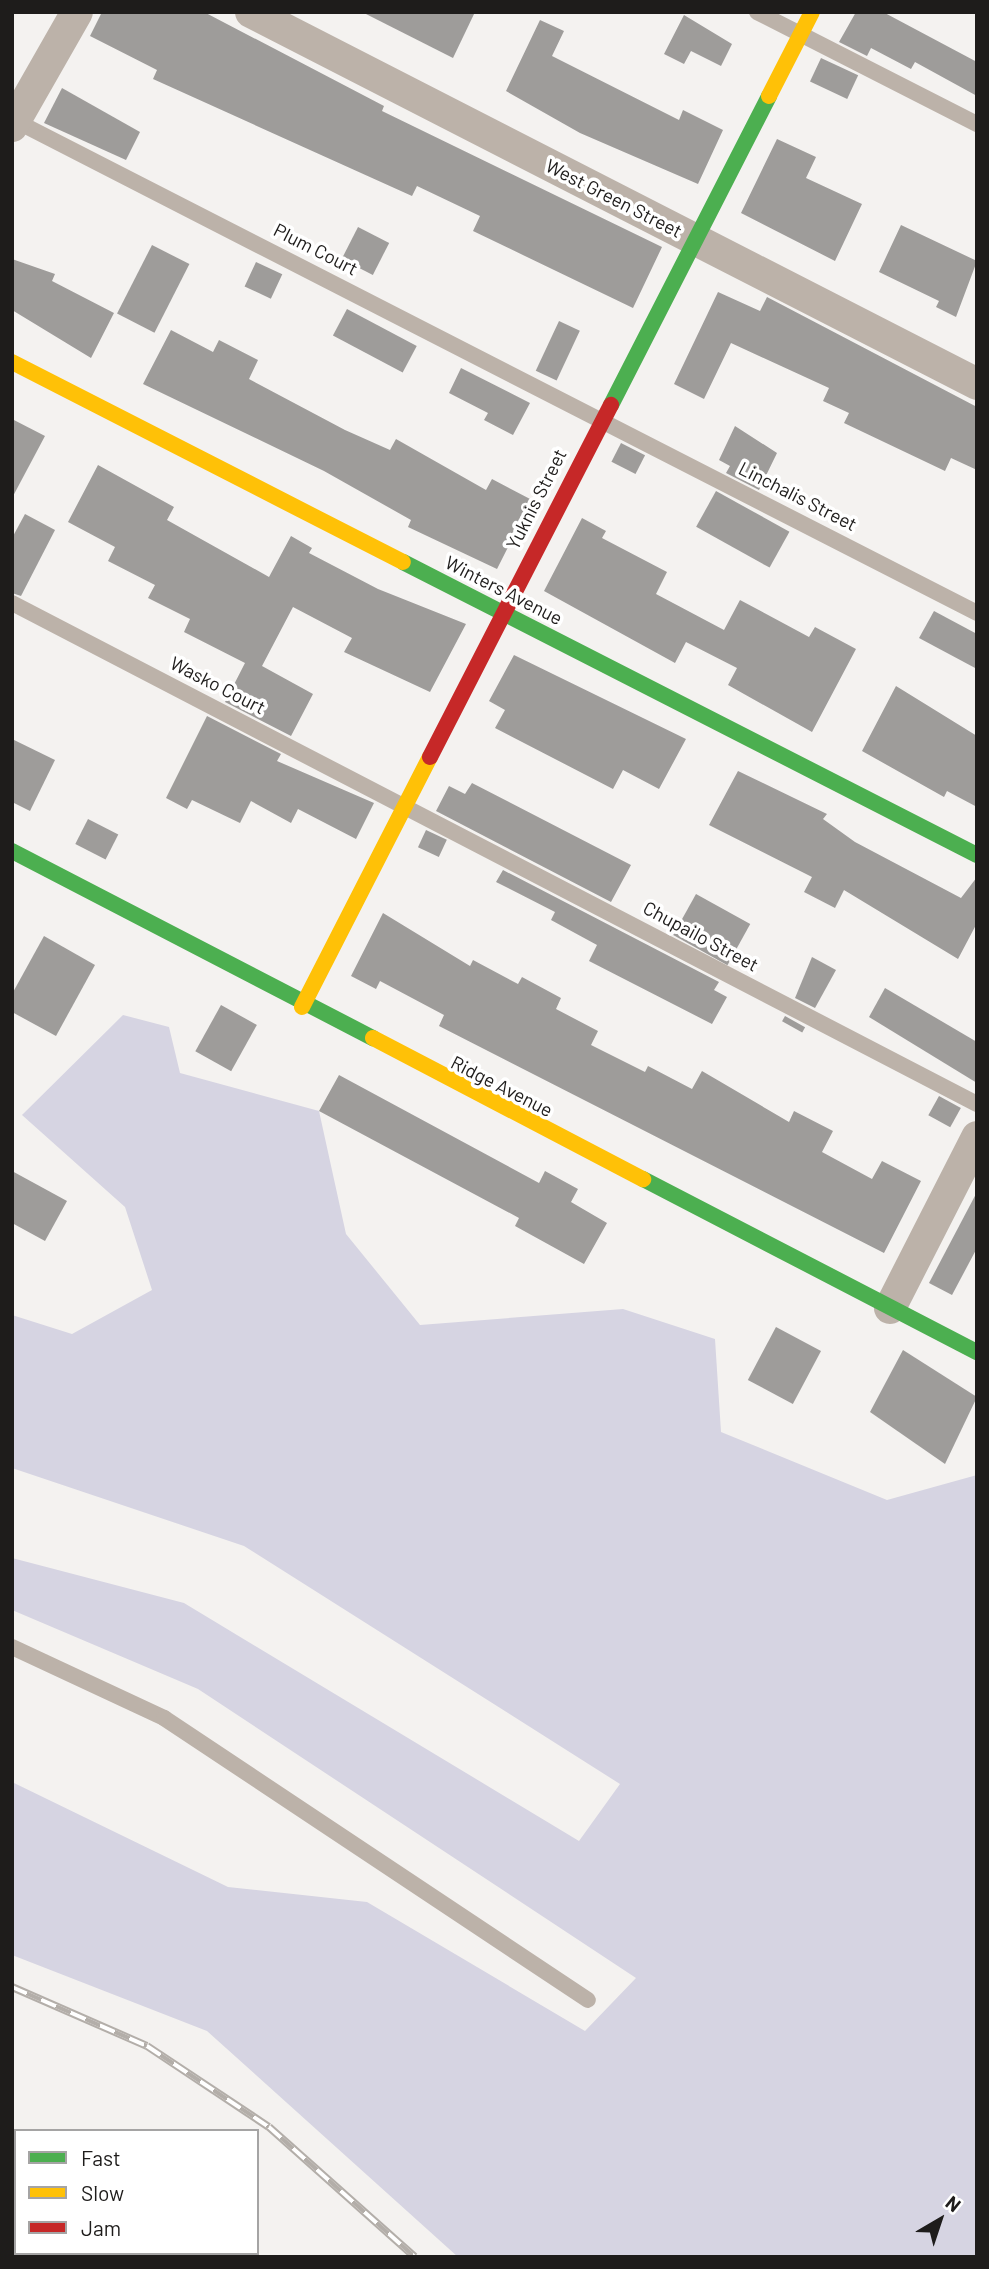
<!DOCTYPE html>
<html>
<head>
<meta charset="utf-8">
<style>
  body { margin:0 }
  #map { position:relative; width:989px; height:2269px; overflow:hidden; background:#f4f2f0; font-family:Barlow,sans-serif }
  div>[style] { position:absolute }
  .green>* { inset:0; background:#d6d4e2 }
  .building>* { inset:0; background:#9e9c9a; transform-origin:0 0 }
  .lane>* { height:16px; margin:-8px; padding:0 8px; transform-origin:8px; border-radius:8px; background:#bcb2a9 }
  .street>* { height:32px; margin:-16px; padding:0 16px; transform-origin:16px; border-radius:16px; background:#bcb2a9 }
  .fast>* { height:16px; margin:-8px; padding:0 8px; transform-origin:8px; border-radius:8px; background:#4caf50 }
  .slow>* { height:16px; margin:-8px; padding:0 8px; transform-origin:8px; border-radius:8px; background:#ffc107 }
  .jam>* { height:16px; margin:-8px; padding:0 8px; transform-origin:8px; border-radius:8px; background:#c62828 }
  .rail>* { height:8px; margin-top:-4px; transform-origin:0; background:repeating-linear-gradient(90deg,#fff 0 16px,#b3aea9 0 32px); box-sizing:border-box; border-block:2px solid #b3aea9 }
  span { translate:-50% -50%; white-space:nowrap; text-align:center; line-height:1.15; -webkit-text-stroke:7px #fff; paint-order:stroke }
  .street-label { font-size:19px; color:#1e1c1b }
  .frame { position:absolute; inset:0; border:14px solid #1e1c1b; pointer-events:none }
  .legend { position:absolute; left:14px; top:2129px; width:245px; height:126px; box-sizing:border-box; background:#fff; border:2px solid #a5a4a4; margin:0; padding:9px 12px; list-style:none; font-size:21px; color:#1e1c1b }
  .legend li { display:flex; align-items:center; gap:14px; height:35px }
  .legend b { width:35px; border:2px solid #a5a4a4 }
  .north { position:absolute; left:905px; top:2185px; width:70px; height:70px; -webkit-text-stroke:5px #fff; paint-order:stroke; rotate:39deg; font-size:19px; font-weight:700; line-height:28px; text-align:center; color:#1e1c1b }
  .north::after { content:''; display:block; margin:auto; width:24px; height:32px; background:#1e1c1b; clip-path:polygon(50% 0,100% 100%,50% 72%,0 100%) }
</style>
</head>
<body>
<div id="map">
  <div class="green">
    <i style="clip-path:polygon(123px 1015px,169px 1027px,180px 1073px,319px 1111px,346px 1234px,420px 1325px,623px 1309px,715px 1339px,721px 1432px,887px 1500px,977px 1475px,977px 2257px,458px 2257px,207px 2031px,12px 1955px,12px 1782px,228px 1887px,367px 1902px,585px 2031px,636px 1978px,198px 1689px,12px 1610px,12px 1558px,184px 1603px,579px 1841px,620px 1784px,244px 1546px,12px 1468px,12px 1315px,72px 1334px,152px 1290px,125px 1207px,22px 1115px)"></i>
  </div>
  <div class="building">
    <i style="clip-path:polygon(102px 12px,204px 12px,384px 106px,382px 111px,662px 247px,633px 308px,473px 231px,480px 216px,417px 186px,412px 196px,153px 79px,157px 70px,90px 36px)"></i>
    <i style="clip-path:polygon(362px 12px,475px 12px,453px 58px)"></i>
    <i style="clip-path:polygon(856px 12px,883px 12px,977px 62px,977px 96px,915px 62px,911px 69px,871px 48px,867px 56px,839px 42px)"></i>
    <i style="clip-path:polygon(684px 15px,732px 44px,721px 66px,691px 51px,684px 64px,664px 54px)"></i>
    <i style="clip-path:polygon(540px 20px,564px 31px,552px 56px,679px 120px,683px 110px,723px 130px,698px 184px,580px 133px,506px 91px)"></i>
    <i style="left:821px;top:58px;width:41px;height:26px;rotate:25deg"></i>
    <i style="clip-path:polygon(62px 88px,140px 132px,126px 160px,44px 123px)"></i>
    <i style="clip-path:polygon(777px 139px,816px 157px,806px 178px,862px 204px,835px 261px,741px 213px)"></i>
    <i style="clip-path:polygon(901px 225px,977px 261px,956px 317px,936px 307px,939px 301px,879px 272px)"></i>
    <i style="left:358px;top:227px;width:35px;height:36px;rotate:27deg"></i>
    <i style="left:152px;top:245px;width:42px;height:77px;rotate:27deg"></i>
    <i style="clip-path:polygon(12px 259px,55px 274px,52px 281px,114px 313px,91px 358px,12px 310px)"></i>
    <i style="left:256px;top:262px;width:29px;height:27px;rotate:25deg"></i>
    <i style="clip-path:polygon(718px 292px,760px 311px,767px 297px,977px 407px,977px 470px,951px 458px,945px 471px,844px 423px,849px 413px,823px 401px,829px 388px,731px 343px,704px 399px,674px 384px)"></i>
    <i style="left:347px;top:309px;width:79px;height:30px;rotate:28deg"></i>
    <i style="left:559px;top:321px;width:23px;height:55px;rotate:25deg"></i>
    <i style="clip-path:polygon(171px 330px,213px 352px,219px 340px,258px 360px,249px 379px,345px 430px,390px 450px,396px 439px,486px 490px,492px 479px,532px 500px,497px 569px,408px 527px,411px 520px,324px 471px,143px 384px)"></i>
    <i style="clip-path:polygon(461px 368px,530px 403px,513px 435px,484px 420px,488px 413px,449px 393px)"></i>
    <i style="clip-path:polygon(12px 419px,45px 436px,12px 498px)"></i>
    <i style="clip-path:polygon(735px 426px,777px 453px,759px 490px,726px 473px,730px 466px,719px 460px)"></i>
    <i style="left:621px;top:443px;width:27px;height:21px;rotate:27deg"></i>
    <i style="clip-path:polygon(98px 465px,174px 507px,167px 520px,269px 577px,291px 536px,312px 548px,309px 553px,378px 589px,466px 624px,430px 692px,344px 652px,352px 638px,293px 607px,262px 666px,313px 694px,291px 736px,225px 702px,245px 663px,184px 632px,190px 619px,148px 598px,155px 585px,108px 561px,115px 547px,68px 522px)"></i>
    <i style="left:716px;top:491px;width:84px;height:41px;rotate:29deg"></i>
    <i style="clip-path:polygon(25px 514px,55px 530px,21px 596px,12px 593px,12px 538px)"></i>
    <i style="clip-path:polygon(582px 518px,606px 531px,602px 538px,667px 572px,656px 594px,724px 630px,740px 600px,809px 637px,815px 627px,856px 649px,812px 732px,728px 685px,737px 668px,686px 642px,675px 663px,544px 591px)"></i>
    <i style="clip-path:polygon(934px 611px,977px 634px,977px 669px,919px 638px)"></i>
    <i style="clip-path:polygon(514px 655px,686px 739px,659px 789px,623px 770px,613px 789px,495px 728px,505px 710px,489px 701px)"></i>
    <i style="clip-path:polygon(896px 686px,977px 736px,977px 807px,947px 791px,944px 797px,862px 751px)"></i>
    <i style="clip-path:polygon(207px 716px,281px 754px,277px 761px,374px 803px,356px 839px,298px 809px,291px 823px,251px 801px,240px 823px,192px 800px,187px 809px,166px 798px)"></i>
    <i style="clip-path:polygon(12px 739px,55px 760px,30px 811px,12px 802px)"></i>
    <i style="clip-path:polygon(738px 771px,827px 814px,823px 819px,855px 842px,961px 898px,977px 877px,977px 923px,958px 959px,844px 890px,835px 908px,804px 892px,812px 877px,709px 825px)"></i>
    <i style="clip-path:polygon(472px 783px,631px 865px,611px 902px,436px 811px,449px 786px,465px 794px)"></i>
    <i style="left:88px;top:819px;width:34px;height:28px;rotate:27deg"></i>
    <i style="left:426px;top:830px;width:23px;height:19px;rotate:25deg"></i>
    <i style="clip-path:polygon(503px 870px,719px 982px,714px 990px,727px 997px,712px 1024px,589px 961px,597px 945px,551px 920px,555px 912px,496px 882px)"></i>
    <i style="left:696px;top:894px;width:62px;height:47px;rotate:29deg"></i>
    <i style="clip-path:polygon(383px 913px,470px 966px,473px 960px,518px 984px,522px 977px,561px 998px,556px 1009px,598px 1031px,591px 1045px,645px 1072px,648px 1066px,692px 1089px,702px 1071px,789px 1122px,794px 1111px,833px 1131px,822px 1152px,872px 1179px,882px 1161px,921px 1181px,884px 1253px,439px 1026px,444px 1015px,380px 981px,376px 989px,351px 976px)"></i>
    <i style="clip-path:polygon(44px 936px,95px 965px,56px 1036px,12px 1012px,12px 994px)"></i>
    <i style="clip-path:polygon(812px 957px,836px 970px,815px 1008px,795px 998px)"></i>
    <i style="clip-path:polygon(885px 988px,977px 1042px,977px 1083px,869px 1017px)"></i>
    <i style="left:221px;top:1005px;width:41px;height:53px;rotate:29deg"></i>
    <i style="left:785px;top:1016px;width:23px;height:6px;rotate:29deg"></i>
    <i style="clip-path:polygon(339px 1075px,539px 1183px,545px 1171px,578px 1189px,571px 1202px,607px 1223px,584px 1264px,515px 1226px,519px 1218px,319px 1111px)"></i>
    <i style="left:939px;top:1096px;width:25px;height:22px;rotate:29deg"></i>
    <i style="clip-path:polygon(12px 1171px,67px 1201px,45px 1241px,12px 1223px)"></i>
    <i style="clip-path:polygon(977px 1192px,977px 1248px,952px 1295px,929px 1283px)"></i>
    <i style="left:776px;top:1327px;width:51px;height:60px;rotate:28deg"></i>
    <i style="clip-path:polygon(903px 1350px,977px 1397px,945px 1464px,870px 1412px)"></i>
  </div>
  <div class="lane">
    <i style="left:757px;top:12px;width:247px;rotate:27deg"></i>
    <i style="left:12px;top:119px;width:1084px;rotate:27.11deg"></i>
    <i style="left:12px;top:603px;width:1087px;rotate:27.44deg"></i>
    <i style="left:12px;top:1647px;width:168px;rotate:25deg"></i>
    <i style="left:164px;top:1718px;width:509px;rotate:33.63deg"></i>
  </div>
  <div class="street">
    <i style="left:251px;top:12px;width:816px;rotate:27.13deg"></i>
    <i style="left:12px;top:126px;width:131px;rotate:-60.3deg"></i>
    <i style="left:890px;top:1308px;width:192px;rotate:-63deg"></i>
  </div>
  <div class="fast">
    <i style="left:611px;top:405px;width:347px;rotate:-62.9deg"></i>
    <i style="left:403px;top:562px;width:644px;rotate:27.04deg"></i>
    <i style="left:12px;top:851px;width:407px;rotate:27.4deg"></i>
    <i style="left:643px;top:1179px;width:376px;rotate:27.4deg"></i>
  </div>
  <div class="slow">
    <i style="left:769px;top:96px;width:94px;rotate:-62.9deg"></i>
    <i style="left:12px;top:362px;width:439px;rotate:27.1deg"></i>
    <i style="left:302px;top:1007px;width:281px;rotate:-62.9deg"></i>
    <i style="left:373px;top:1038px;width:305px;rotate:27.6deg"></i>
  </div>
  <div class="jam">
    <i style="left:430px;top:757px;width:396px;rotate:-62.8deg"></i>
  </div>
  <div class="rail">
    <i style="left:12px;top:1987px;width:147px;rotate:23.6deg"></i>
    <i style="left:147px;top:2046px;width:146px;rotate:33.6deg"></i>
    <i style="left:269px;top:2127px;width:195px;rotate:41.7deg"></i>
  </div>
  <div class="street-label">
    <span style="left:614px;top:198px;rotate:27deg">West Green Street</span>
    <span style="left:316px;top:249px;rotate:27deg">Plum Court</span>
    <span style="left:798px;top:496px;rotate:27deg">Linchalis Street</span>
    <span style="left:536px;top:499px;rotate:-63deg">Yuknis Street</span>
    <span style="left:504px;top:590px;rotate:27deg">Winters Avenue</span>
    <span style="left:218px;top:685px;rotate:27deg">Wasko Court</span>
    <span style="left:701px;top:936px;rotate:28deg">Chupailo Street</span>
    <span style="left:502px;top:1086px;rotate:27deg">Ridge Avenue</span>
  </div>
  <div class="frame"></div>
  <ul class="legend">
  <li><b style="height:9px;background:#4caf50"></b>Fast</li>
  <li><b style="height:9px;background:#ffc107"></b>Slow</li>
  <li><b style="height:9px;background:#c62828"></b>Jam</li>
  </ul>
  <div class="north">N</div>
</div>
</body>
</html>
